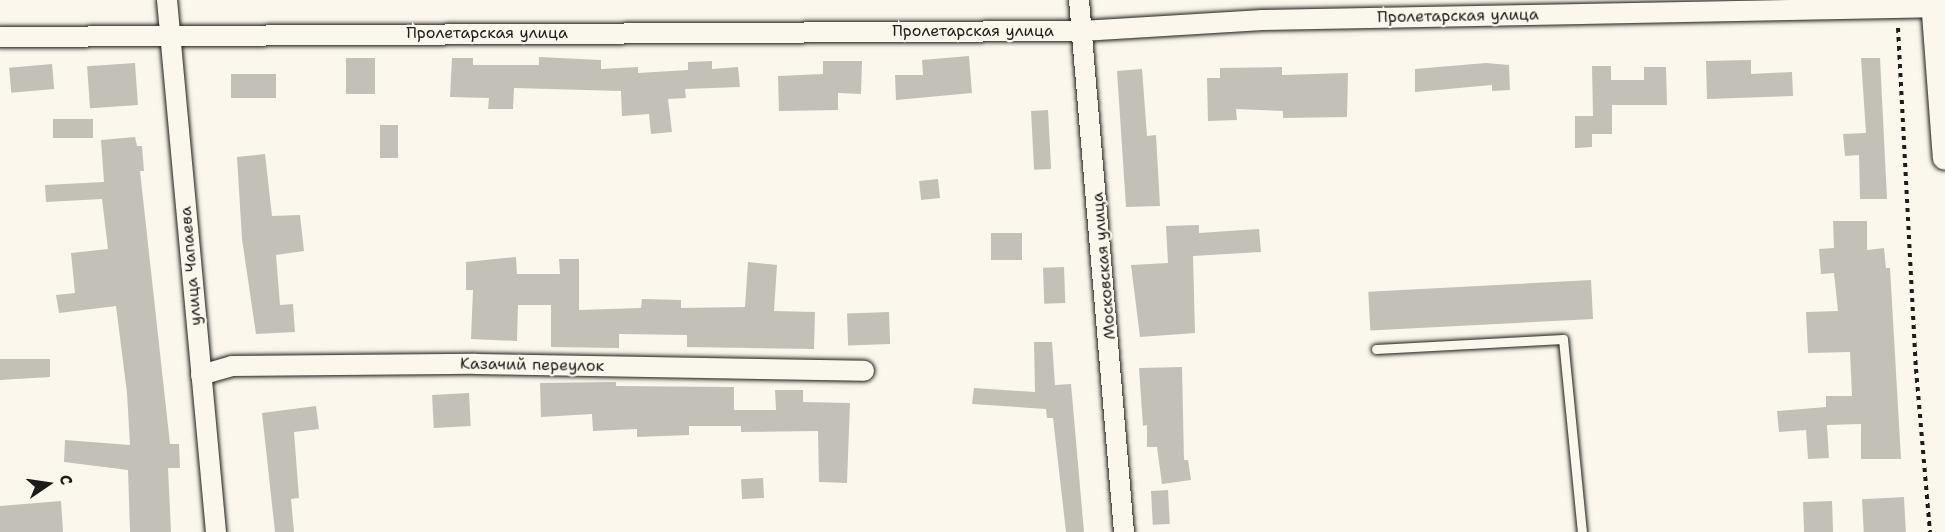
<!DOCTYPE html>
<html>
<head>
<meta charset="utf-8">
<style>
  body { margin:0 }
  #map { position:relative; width:1945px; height:532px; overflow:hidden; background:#fbf7ec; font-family:"Shantell Sans",sans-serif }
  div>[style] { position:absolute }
  .building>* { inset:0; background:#c3c0b8; transform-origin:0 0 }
  .path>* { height:4px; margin-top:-2px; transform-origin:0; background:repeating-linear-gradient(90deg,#1c1c1c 0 4.5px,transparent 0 9px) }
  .roads { filter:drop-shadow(0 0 2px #1c1c1c) drop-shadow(0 0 2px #1c1c1c) }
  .service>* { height:9px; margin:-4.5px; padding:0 4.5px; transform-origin:4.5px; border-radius:4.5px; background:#fbf7ec }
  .minor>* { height:20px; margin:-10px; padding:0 10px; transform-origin:10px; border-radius:10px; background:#fbf7ec }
  .tertiary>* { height:24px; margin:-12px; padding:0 12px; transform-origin:12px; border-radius:12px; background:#fbf7ec }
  span { translate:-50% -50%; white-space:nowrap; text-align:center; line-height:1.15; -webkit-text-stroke:4.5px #fbf7ec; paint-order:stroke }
  .street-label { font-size:16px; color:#1c1c1c }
  .north { position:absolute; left:18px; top:454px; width:60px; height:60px; -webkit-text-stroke:4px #fbf7ec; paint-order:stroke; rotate:77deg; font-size:16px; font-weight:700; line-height:24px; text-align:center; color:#1c1c1c }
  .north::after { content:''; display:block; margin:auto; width:21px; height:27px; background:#1c1c1c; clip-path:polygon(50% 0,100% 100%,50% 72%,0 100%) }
</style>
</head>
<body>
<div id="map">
  <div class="building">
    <i style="clip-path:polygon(969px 56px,972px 93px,896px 100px,895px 75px,923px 75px,922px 60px)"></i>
    <i style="clip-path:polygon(539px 57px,601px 60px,601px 69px,638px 67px,638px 73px,688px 70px,688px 62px,712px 61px,712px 69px,738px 67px,740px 87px,685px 89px,686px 98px,668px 99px,672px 132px,651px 134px,649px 114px,622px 116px,621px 91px,514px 88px,513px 109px,488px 109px,489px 98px,450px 97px,452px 58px,473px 58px,473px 65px,539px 65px)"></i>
    <i style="left:346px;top:58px;width:29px;height:36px"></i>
    <i style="clip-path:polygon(1861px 58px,1880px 58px,1887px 199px,1860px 199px,1859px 155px,1845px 156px,1843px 134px,1866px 133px)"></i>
    <i style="clip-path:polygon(1751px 60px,1751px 74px,1792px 72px,1793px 96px,1707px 99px,1706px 61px)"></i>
    <i style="clip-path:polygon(823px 61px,862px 61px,861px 94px,838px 93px,838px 110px,779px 111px,778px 76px,823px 74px)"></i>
    <i style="left:135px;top:63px;width:42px;height:48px;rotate:86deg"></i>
    <i style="clip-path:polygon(1486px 63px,1509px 65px,1510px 90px,1492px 91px,1492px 85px,1415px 92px,1415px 69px)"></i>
    <i style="left:52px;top:64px;width:25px;height:43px;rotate:85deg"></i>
    <i style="clip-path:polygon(1592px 66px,1611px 66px,1611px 80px,1644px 80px,1644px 67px,1666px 67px,1667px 105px,1612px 105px,1612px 134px,1592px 134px,1592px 147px,1575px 148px,1575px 116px,1593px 116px)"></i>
    <i style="clip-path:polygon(1282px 67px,1282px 75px,1348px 73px,1347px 117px,1283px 118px,1283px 111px,1236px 109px,1237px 120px,1208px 121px,1207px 78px,1220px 78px,1220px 68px)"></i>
    <i style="clip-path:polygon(1142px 69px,1147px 136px,1156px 135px,1160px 206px,1126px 207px,1117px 71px)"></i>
    <i style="left:276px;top:74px;width:24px;height:45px;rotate:90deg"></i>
    <i style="left:1048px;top:110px;width:59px;height:17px;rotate:87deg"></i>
    <i style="left:53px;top:119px;width:40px;height:19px"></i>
    <i style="left:380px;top:125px;width:18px;height:33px"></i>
    <i style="clip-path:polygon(135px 137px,137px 146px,142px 146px,144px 171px,140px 171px,170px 444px,179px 444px,180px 468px,168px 468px,171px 532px,130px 532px,128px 470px,64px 462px,65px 440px,130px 445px,127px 393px,116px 306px,59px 313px,56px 295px,75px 293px,71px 253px,108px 249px,102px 199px,46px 202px,45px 185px,104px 182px,101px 140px)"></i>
    <i style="clip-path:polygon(265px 154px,272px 216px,300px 215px,304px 251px,276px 255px,280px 305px,293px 304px,295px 332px,256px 334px,242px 239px,237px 157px)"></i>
    <i style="left:938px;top:179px;width:19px;height:19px;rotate:84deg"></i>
    <i style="clip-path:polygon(1833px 221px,1867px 221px,1867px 250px,1884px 248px,1886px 268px,1890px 268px,1901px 459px,1861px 459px,1861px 424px,1827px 425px,1829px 458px,1808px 459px,1806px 430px,1779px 432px,1777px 411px,1826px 407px,1826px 396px,1852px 396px,1850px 352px,1808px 353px,1806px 312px,1838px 311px,1834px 273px,1821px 274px,1819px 249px,1834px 248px)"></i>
    <i style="clip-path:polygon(1199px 225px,1199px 233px,1259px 229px,1261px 252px,1193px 256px,1195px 333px,1140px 337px,1131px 265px,1168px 263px,1166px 226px)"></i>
    <i style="left:991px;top:233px;width:31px;height:27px"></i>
    <i style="clip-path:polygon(516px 257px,517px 274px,560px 274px,559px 259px,579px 259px,579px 310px,641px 308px,642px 299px,681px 300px,681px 308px,745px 307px,748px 262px,777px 265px,774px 311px,815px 312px,814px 349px,687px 347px,687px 335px,619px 334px,619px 348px,551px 347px,551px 305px,518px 305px,517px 341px,471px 339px,473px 290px,466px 290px,466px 262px)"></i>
    <i style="left:1064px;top:267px;width:36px;height:21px;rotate:88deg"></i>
    <i style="left:1591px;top:280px;width:39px;height:223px;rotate:87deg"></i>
    <i style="left:889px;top:312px;width:32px;height:42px;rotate:88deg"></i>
    <i style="clip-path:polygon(1034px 342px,1052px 342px,1055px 385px,1071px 384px,1084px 532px,1066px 532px,1053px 418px,1047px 418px,1046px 409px,972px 404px,974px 388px,1035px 392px)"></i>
    <i style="clip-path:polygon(0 359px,50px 359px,50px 377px,0 380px)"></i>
    <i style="clip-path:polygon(1182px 367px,1184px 460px,1188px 460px,1191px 480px,1162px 484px,1157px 447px,1147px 447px,1147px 425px,1143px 426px,1139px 368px)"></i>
    <i style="clip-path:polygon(616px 382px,616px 386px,734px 387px,734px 410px,776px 410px,775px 390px,803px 390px,803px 402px,850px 403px,847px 483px,819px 482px,818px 431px,741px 432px,741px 426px,689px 426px,689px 435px,637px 437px,637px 429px,593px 431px,592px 414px,541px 417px,540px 383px)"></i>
    <i style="left:469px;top:393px;width:33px;height:37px;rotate:87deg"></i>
    <i style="clip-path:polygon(316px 406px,319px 429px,294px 432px,299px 498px,291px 499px,294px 532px,275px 532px,262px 413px)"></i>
    <i style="left:763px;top:478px;width:20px;height:22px;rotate:87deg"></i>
    <i style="left:1168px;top:490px;width:34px;height:17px;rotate:87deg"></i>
    <i style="left:1904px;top:497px;width:35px;height:42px;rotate:87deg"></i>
    <i style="clip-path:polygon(61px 501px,63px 532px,0 532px,0 506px)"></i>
    <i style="left:1832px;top:501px;width:31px;height:29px;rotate:88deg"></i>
  </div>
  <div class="path">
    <i style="left:1898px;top:28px;width:341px;rotate:87deg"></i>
    <i style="left:1916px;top:369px;width:164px;rotate:85.1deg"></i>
  </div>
  <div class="roads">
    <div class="service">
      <i style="left:1376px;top:349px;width:187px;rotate:-3.1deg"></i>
      <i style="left:1563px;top:339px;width:194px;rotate:84.4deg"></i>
    </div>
    <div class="minor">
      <i style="left:167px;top:0;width:534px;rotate:84.74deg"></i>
      <i style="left:1079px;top:0;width:534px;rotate:85.17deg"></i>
      <i style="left:0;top:37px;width:1082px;rotate:-0.32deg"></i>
      <i style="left:1082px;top:31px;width:181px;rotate:-3.5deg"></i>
      <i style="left:1263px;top:20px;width:682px;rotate:-1.09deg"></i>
      <i style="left:201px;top:375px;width:32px;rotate:-16deg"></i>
      <i style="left:232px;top:366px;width:244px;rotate:-0.5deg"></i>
      <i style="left:476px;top:364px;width:388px;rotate:1deg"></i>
    </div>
    <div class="tertiary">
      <i style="left:1933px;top:0;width:158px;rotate:85.7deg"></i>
    </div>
  </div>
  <div class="street-label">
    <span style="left:1458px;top:16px;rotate:-1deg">Пролетарская улица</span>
    <span style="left:973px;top:31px">Пролетарская улица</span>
    <span style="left:487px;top:33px">Пролетарская улица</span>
    <span style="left:191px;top:266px;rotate:-95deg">улица Чапаева</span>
    <span style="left:1104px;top:266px;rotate:-95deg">Московская улица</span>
    <span style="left:532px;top:365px;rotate:1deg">Казачий переулок</span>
  </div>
  <div class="north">С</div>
</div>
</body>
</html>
